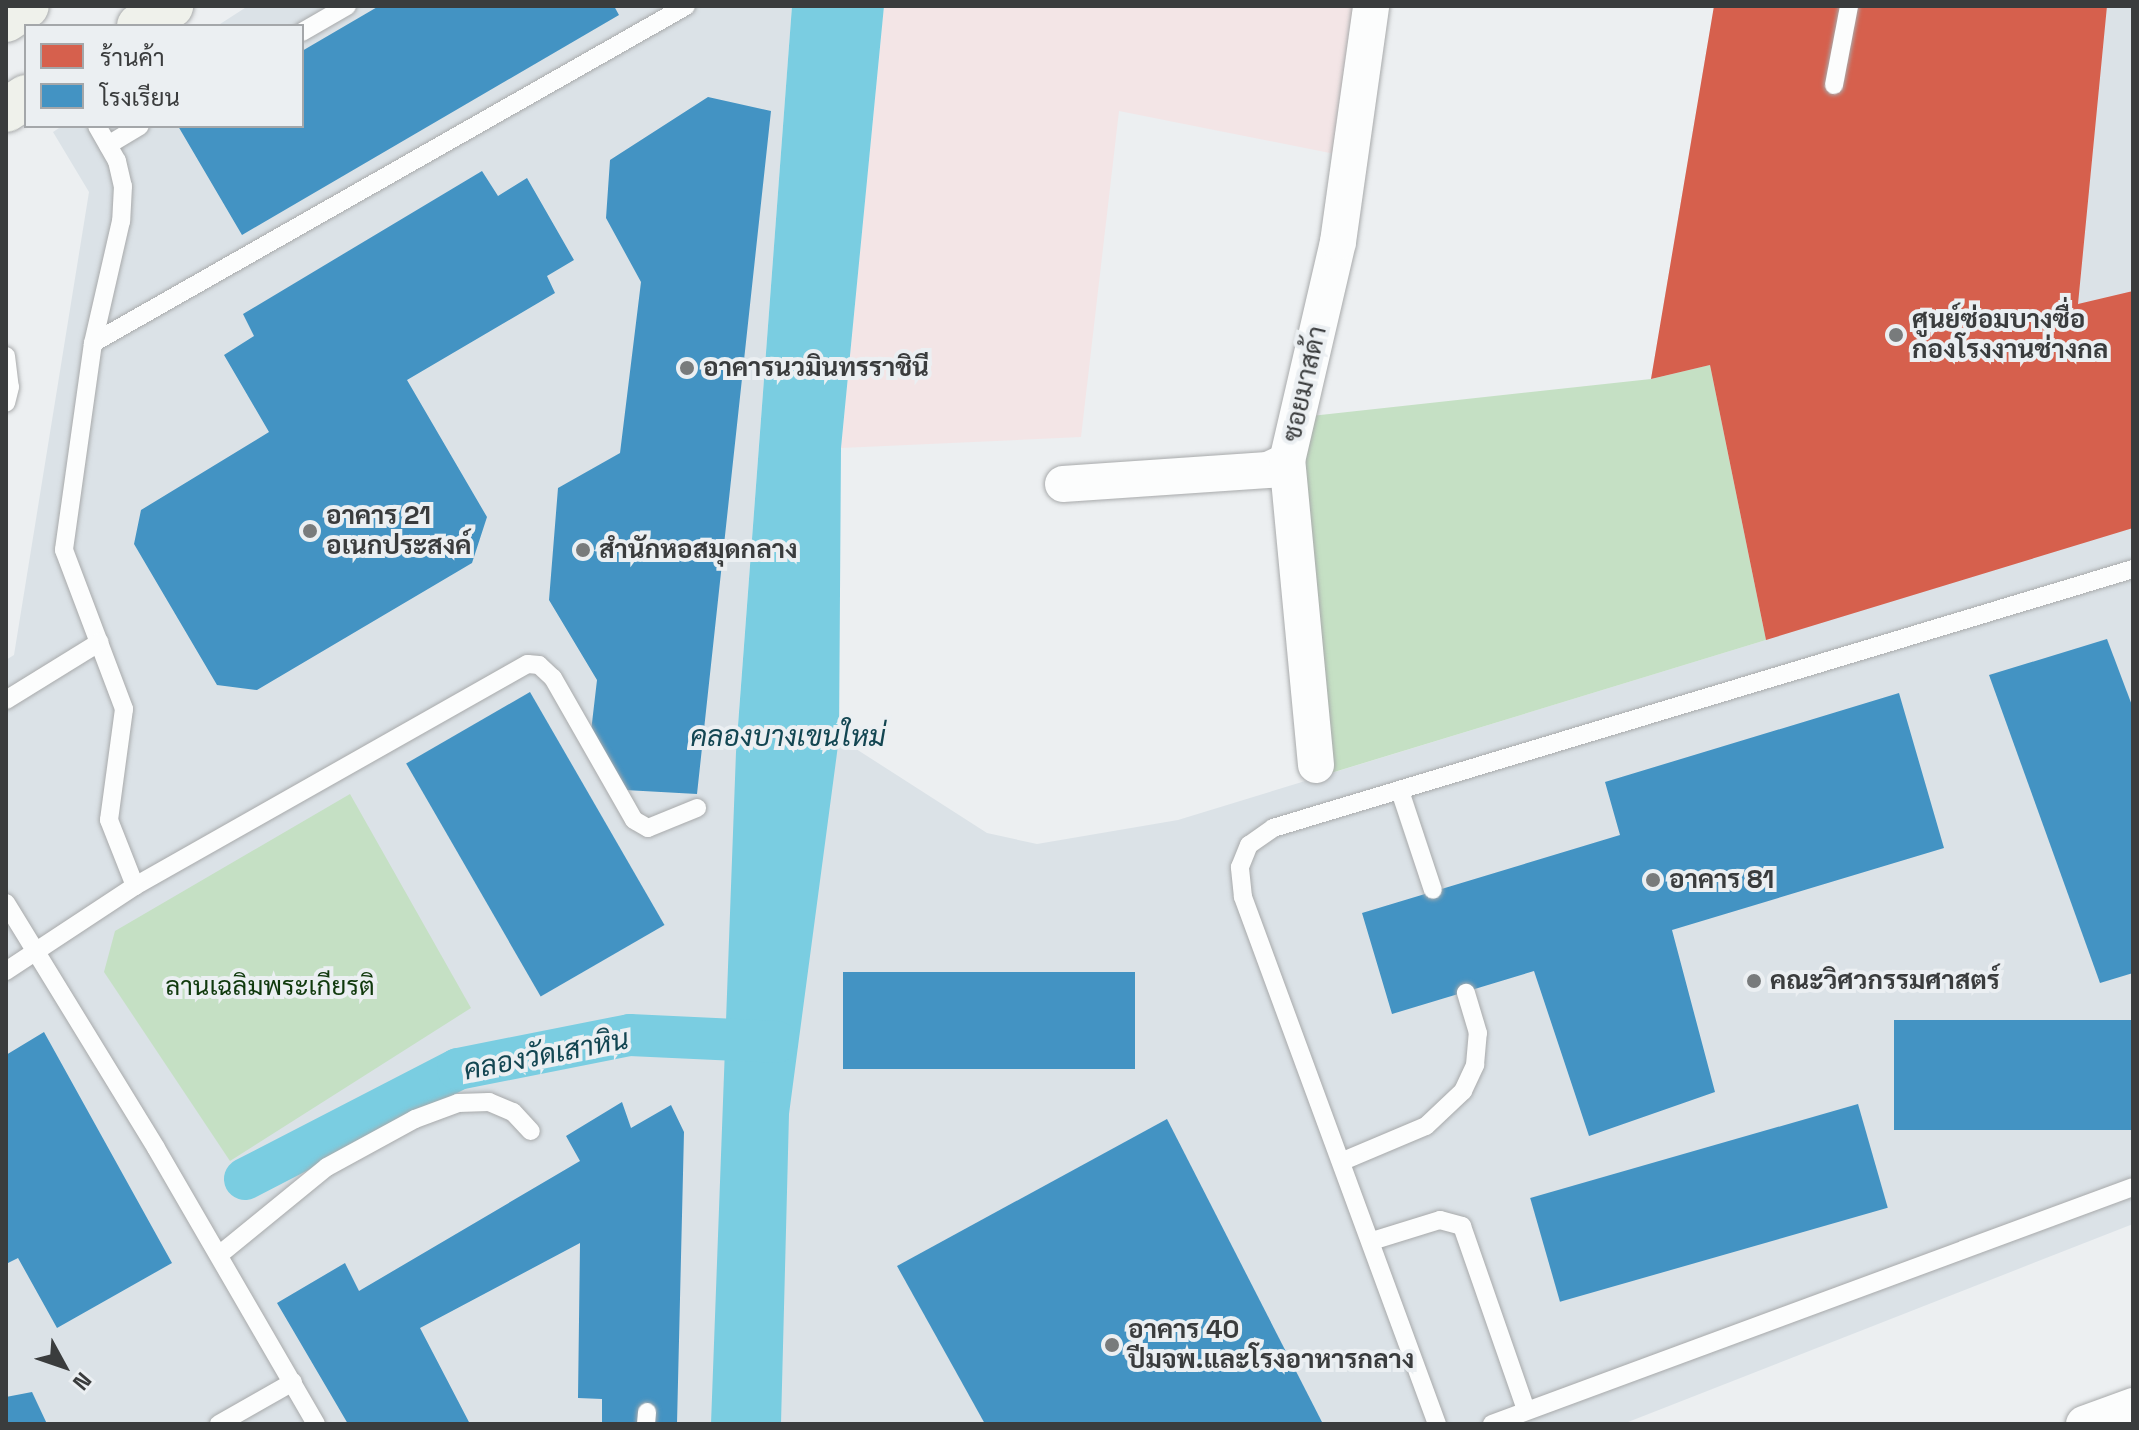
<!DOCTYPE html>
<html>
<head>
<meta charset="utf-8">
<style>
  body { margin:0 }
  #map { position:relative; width:2139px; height:1430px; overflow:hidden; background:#eceff1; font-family:"Space Grotesk",Sarabun,sans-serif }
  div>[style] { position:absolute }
  .commercial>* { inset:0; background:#f3e5e6 }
  .built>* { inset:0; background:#dbe2e7 }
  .green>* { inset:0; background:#c5e0c4 }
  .water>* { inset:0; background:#7acde1 }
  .shops>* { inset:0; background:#d6604d }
  .schools>* { inset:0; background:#4393c3; transform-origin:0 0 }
  .canal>* { height:42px; margin:-21px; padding:0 21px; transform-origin:21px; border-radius:21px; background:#7acde1 }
  .roads { filter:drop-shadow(0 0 2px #a8aaab) drop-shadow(0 0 2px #a8aaab) }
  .service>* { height:18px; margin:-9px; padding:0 9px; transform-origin:9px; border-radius:9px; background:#fcfdfd }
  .minor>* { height:36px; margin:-18px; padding:0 18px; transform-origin:18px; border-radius:18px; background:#fcfdfd }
  .primary>* { height:44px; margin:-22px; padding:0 22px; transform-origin:22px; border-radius:22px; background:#eff1eb }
  .dots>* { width:22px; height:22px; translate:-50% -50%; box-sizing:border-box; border:4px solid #ebeff2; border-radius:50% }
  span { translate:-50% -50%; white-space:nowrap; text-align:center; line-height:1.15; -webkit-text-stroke:8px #ebeff2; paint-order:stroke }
  .poi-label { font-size:26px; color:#3a3c3d; font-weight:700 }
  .left { translate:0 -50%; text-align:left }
  .street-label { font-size:26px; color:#3a3c3d }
  .park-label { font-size:26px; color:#10390d }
  .water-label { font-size:28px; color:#134652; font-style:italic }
  .frame { position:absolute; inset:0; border:8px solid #3a3c3d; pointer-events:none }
  .legend { position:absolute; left:24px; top:24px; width:280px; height:104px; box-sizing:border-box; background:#ebeff2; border:2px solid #a4a7aa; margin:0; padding:10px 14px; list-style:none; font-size:24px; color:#3a3c3d }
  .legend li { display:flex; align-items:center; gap:16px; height:40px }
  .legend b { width:40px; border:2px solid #a4a7aa }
  .north { position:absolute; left:24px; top:1326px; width:80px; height:80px; -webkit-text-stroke:6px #ebeff2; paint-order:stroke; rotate:130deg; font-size:22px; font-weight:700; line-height:32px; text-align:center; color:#3a3c3d }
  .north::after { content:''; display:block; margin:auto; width:28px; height:36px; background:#3a3c3d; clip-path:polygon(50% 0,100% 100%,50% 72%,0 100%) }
</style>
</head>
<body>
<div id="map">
  <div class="commercial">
    <i style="clip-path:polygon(884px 6px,1353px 6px,1335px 154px,1119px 111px,1081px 437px,841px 448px)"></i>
  </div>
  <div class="built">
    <i style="clip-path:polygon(248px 6px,792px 6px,736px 751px,839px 738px,987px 833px,1037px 844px,1178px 820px,1766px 640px,1710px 366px,1651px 379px,1714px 6px,2133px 6px,2133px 1224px,1623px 1424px,6px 1424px,6px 660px,14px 655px,89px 192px,53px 132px,62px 126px,302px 126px,302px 26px,217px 26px)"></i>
  </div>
  <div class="green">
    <i style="clip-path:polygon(1710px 365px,1766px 640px,1331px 773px,1298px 467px,1311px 416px,1651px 379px)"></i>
    <i style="clip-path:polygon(350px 794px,471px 1008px,230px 1161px,104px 972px,115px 931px)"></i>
  </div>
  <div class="water">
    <i style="clip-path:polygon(792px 6px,884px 6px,841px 448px,839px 738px,789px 1114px,781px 1424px,711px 1424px,736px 752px)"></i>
  </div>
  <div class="shops">
    <i style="clip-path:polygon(1714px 6px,2107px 6px,2078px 304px,2133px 291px,2133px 528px,1766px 640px,1710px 365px,1651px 379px)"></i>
  </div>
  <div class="schools">
    <i style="clip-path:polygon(379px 6px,614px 6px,619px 15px,242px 235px,178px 126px,302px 126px,302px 51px)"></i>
    <i style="clip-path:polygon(708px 97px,771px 111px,697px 794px,625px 790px,590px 740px,597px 680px,549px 600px,558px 488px,620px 453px,641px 282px,606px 218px,610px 160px)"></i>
    <i style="clip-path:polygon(482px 171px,498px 196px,527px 178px,574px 260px,547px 276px,555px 293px,407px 380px,487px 517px,472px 563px,257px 690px,217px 685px,134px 544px,141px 510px,269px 432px,224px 355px,254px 336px,243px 314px)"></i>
    <i style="clip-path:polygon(2107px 639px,2133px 708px,2133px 973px,2100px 983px,1989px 675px)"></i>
    <i style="left:530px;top:692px;width:269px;height:143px;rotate:60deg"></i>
    <i style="clip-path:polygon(1899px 693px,1944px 848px,1672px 930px,1715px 1092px,1589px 1136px,1534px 971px,1392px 1014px,1362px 913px,1620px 835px,1605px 782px)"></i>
    <i style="left:1135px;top:972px;width:97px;height:292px;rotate:90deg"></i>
    <i style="left:2133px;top:1020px;width:110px;height:239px;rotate:90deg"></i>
    <i style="clip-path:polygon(44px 1032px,172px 1263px,57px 1328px,18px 1258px,6px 1264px,6px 1055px)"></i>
    <i style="clip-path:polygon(622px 1102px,631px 1128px,671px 1105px,684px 1132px,677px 1424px,602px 1424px,602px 1399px,578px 1398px,580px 1243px,420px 1328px,470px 1424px,348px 1424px,277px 1303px,345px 1263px,359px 1291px,580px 1161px,566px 1136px)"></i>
    <i style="left:1858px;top:1104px;width:108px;height:341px;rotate:74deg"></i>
    <i style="clip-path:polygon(1167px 1119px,1323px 1424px,985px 1424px,897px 1266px)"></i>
    <i style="clip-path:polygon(32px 1392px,47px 1424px,6px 1424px,6px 1397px)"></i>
  </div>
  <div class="canal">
    <i style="left:245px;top:1179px;width:240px;rotate:-27.3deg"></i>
    <i style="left:458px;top:1069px;width:175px;rotate:-11.2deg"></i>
    <i style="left:630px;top:1035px;width:147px;rotate:2.7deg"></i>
  </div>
  <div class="roads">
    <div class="service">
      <i style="left:302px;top:32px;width:52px;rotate:-30deg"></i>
      <i style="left:1834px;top:85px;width:80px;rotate:-79.2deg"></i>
      <i style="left:97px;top:126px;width:40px;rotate:60.3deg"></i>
      <i style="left:117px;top:161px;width:26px;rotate:77deg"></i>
      <i style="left:123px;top:186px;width:35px;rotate:93deg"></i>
      <i style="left:121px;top:221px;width:125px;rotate:102.9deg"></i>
      <i style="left:93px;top:343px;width:209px;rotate:98deg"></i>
      <i style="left:64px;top:550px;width:170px;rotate:69.3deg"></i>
      <i style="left:124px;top:709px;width:112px;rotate:97.7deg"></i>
      <i style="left:109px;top:820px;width:71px;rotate:68.5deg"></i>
      <i style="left:108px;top:145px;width:37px;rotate:-31deg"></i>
      <i style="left:93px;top:343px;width:682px;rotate:-29.61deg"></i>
      <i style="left:6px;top:356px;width:31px;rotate:83deg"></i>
      <i style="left:10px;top:387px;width:16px;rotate:104deg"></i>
      <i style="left:6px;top:700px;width:110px;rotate:-31.7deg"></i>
      <i style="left:1400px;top:791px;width:104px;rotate:71.6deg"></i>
      <i style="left:6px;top:903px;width:287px;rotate:58.5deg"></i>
      <i style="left:156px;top:1148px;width:319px;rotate:59.9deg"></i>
      <i style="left:6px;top:971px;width:154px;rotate:-33.4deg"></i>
      <i style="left:135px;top:886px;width:451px;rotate:-29.5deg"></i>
      <i style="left:528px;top:664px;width:11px;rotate:5deg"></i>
      <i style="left:539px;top:665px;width:19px;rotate:43deg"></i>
      <i style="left:553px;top:678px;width:163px;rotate:60.3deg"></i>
      <i style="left:634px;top:820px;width:16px;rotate:30deg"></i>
      <i style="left:648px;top:828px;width:53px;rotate:-22.2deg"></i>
      <i style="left:1343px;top:1161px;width:90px;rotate:-22.9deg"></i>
      <i style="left:1426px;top:1126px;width:51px;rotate:-43.4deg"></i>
      <i style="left:1463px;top:1091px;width:29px;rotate:-65deg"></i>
      <i style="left:1475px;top:1065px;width:32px;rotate:-85deg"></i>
      <i style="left:1478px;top:1033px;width:42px;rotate:-106.7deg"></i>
      <i style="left:1372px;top:1241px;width:71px;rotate:-17.2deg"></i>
      <i style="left:1440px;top:1220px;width:23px;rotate:15deg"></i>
      <i style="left:1462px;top:1226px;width:195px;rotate:70.8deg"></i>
      <i style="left:219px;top:1255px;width:139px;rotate:-39.2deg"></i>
      <i style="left:327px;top:1167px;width:100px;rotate:-28.6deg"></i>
      <i style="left:415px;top:1119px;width:46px;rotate:-20.4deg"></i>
      <i style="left:458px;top:1103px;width:31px;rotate:-2deg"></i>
      <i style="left:489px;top:1102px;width:26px;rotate:23deg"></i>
      <i style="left:513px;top:1112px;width:26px;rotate:47deg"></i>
      <i style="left:219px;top:1424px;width:85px;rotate:-29.6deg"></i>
      <i style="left:646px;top:1424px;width:12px;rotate:-85deg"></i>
      <i style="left:1437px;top:1424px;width:562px;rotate:-110.21deg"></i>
      <i style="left:1243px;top:897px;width:30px;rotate:-96deg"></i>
      <i style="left:1240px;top:867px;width:24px;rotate:-68deg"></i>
      <i style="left:1249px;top:845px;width:29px;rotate:-35deg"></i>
      <i style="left:1273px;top:828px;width:898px;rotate:-16.76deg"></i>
      <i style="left:1492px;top:1424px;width:683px;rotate:-20.29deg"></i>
    </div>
    <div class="minor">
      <i style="left:1063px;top:484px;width:205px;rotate:-3.9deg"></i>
      <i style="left:1268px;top:470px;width:21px;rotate:-25deg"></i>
      <i style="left:1316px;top:765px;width:305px;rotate:-95.4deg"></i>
      <i style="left:1287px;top:461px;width:225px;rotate:-76.9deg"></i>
      <i style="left:1338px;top:242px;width:238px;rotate:-82deg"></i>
      <i style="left:2084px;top:1424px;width:52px;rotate:-20.2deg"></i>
    </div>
    <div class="primary">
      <i style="left:6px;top:20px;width:25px;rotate:-34deg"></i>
      <i style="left:139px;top:26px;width:38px;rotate:-32deg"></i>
      <i style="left:6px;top:110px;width:24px;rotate:-33deg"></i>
    </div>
  </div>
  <div class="dots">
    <i style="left:1896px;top:335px;background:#787b7c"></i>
    <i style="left:687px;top:368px;background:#787b7c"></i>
    <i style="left:310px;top:531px;background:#787b7c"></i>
    <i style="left:583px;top:550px;background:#787b7c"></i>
    <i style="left:1653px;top:880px;background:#787b7c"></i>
    <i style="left:1754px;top:981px;background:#787b7c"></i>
    <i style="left:1112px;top:1345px;background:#787b7c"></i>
  </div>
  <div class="poi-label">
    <span class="left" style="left:1912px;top:335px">ศูนย์ซ่อมบางซื่อ<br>กองโรงงานช่างกล</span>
    <span class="left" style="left:703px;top:368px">อาคารนวมินทรราชินี</span>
    <span class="left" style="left:326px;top:531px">อาคาร 21<br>อเนกประสงค์</span>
    <span class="left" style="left:599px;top:550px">สำนักหอสมุดกลาง</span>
    <span class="left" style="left:1669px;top:880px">อาคาร 81</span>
    <span class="left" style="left:1770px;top:981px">คณะวิศวกรรมศาสตร์</span>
    <span class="left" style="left:1128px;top:1345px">อาคาร 40<br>ปีมจพ.และโรงอาหารกลาง</span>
  </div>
  <div class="street-label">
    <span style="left:1305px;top:384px;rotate:-77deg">ซอยมาสด้า</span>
  </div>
  <div class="park-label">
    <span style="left:270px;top:987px">ลานเฉลิมพระเกียรติ</span>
  </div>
  <div class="water-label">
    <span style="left:788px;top:736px">คลองบางเขนใหม่</span>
    <span style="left:546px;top:1054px;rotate:-11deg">คลองวัดเสาหิน</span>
  </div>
  <div class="frame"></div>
  <ul class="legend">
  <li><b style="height:22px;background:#d6604d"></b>ร้านค้า</li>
  <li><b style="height:22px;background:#4393c3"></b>โรงเรียน</li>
  </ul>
  <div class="north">N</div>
</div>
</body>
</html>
